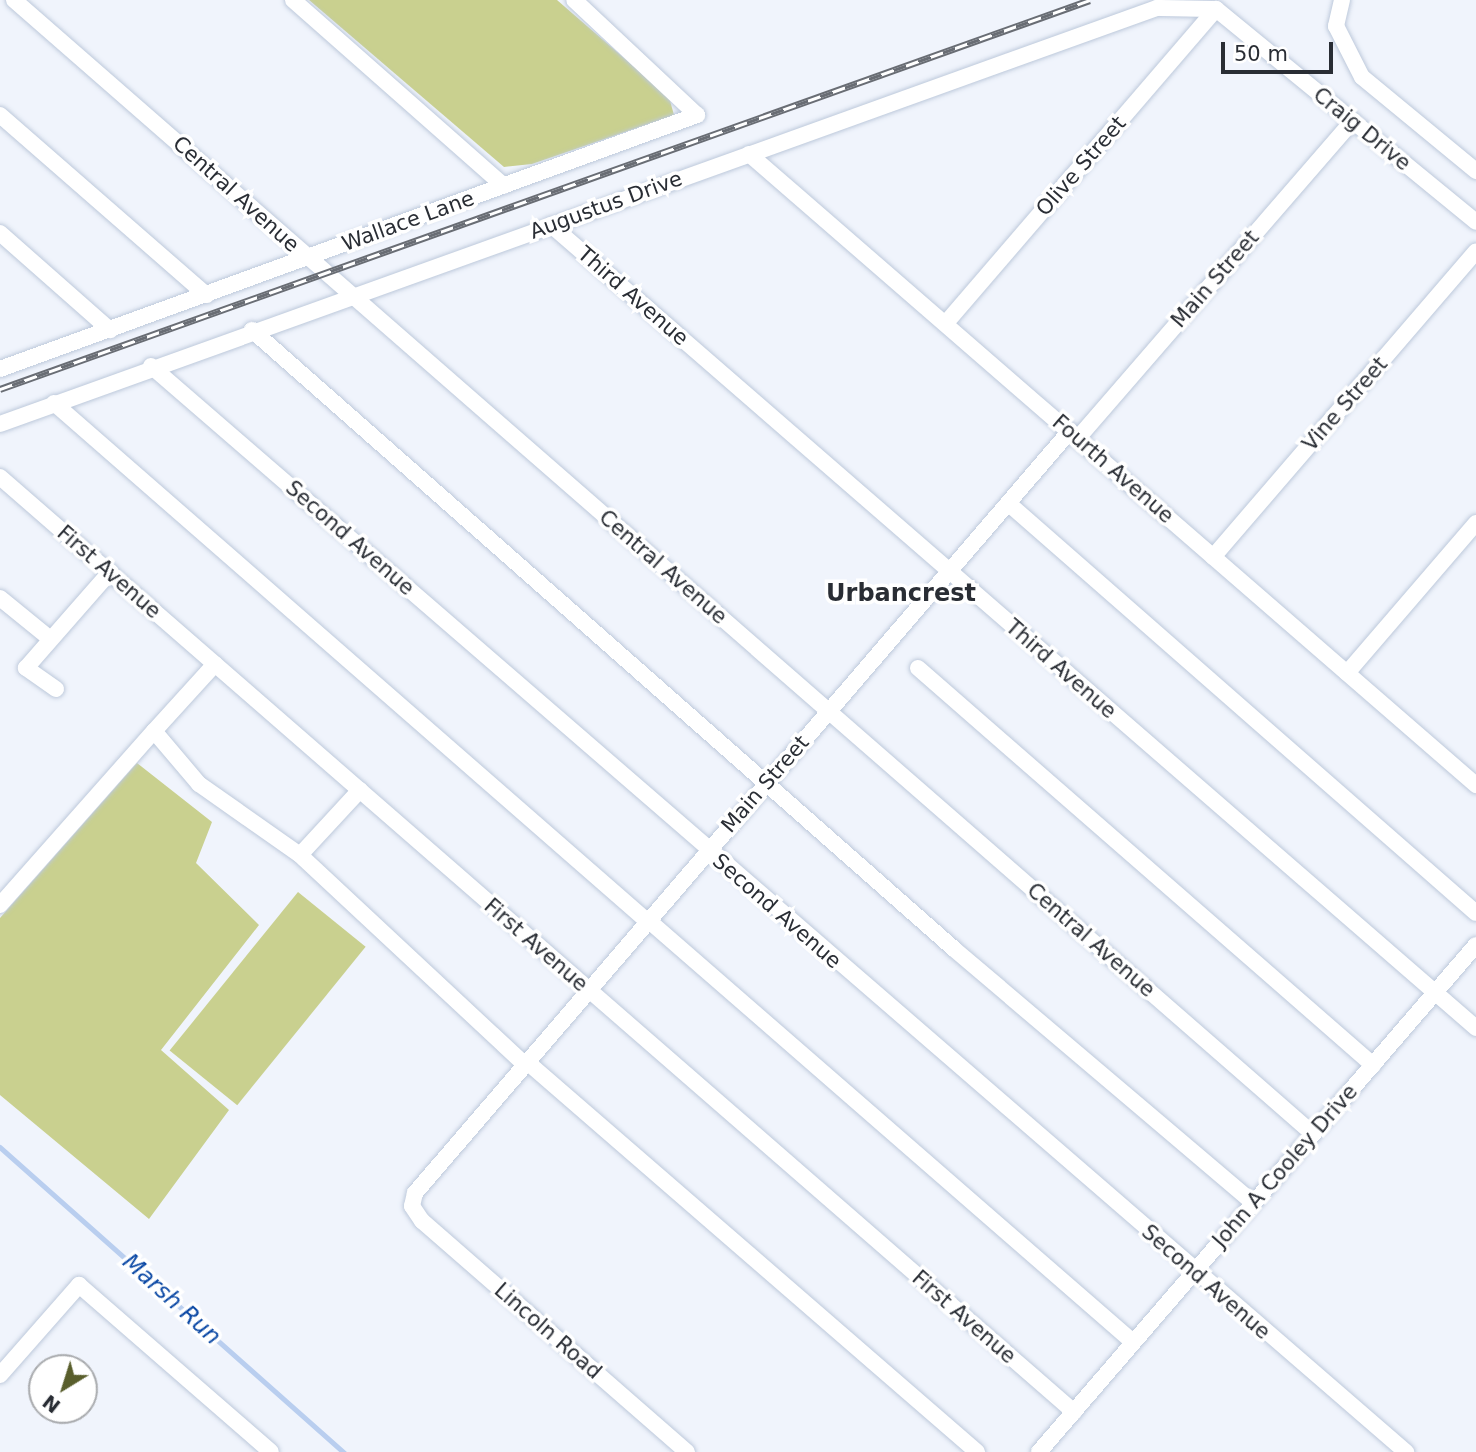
<!DOCTYPE html>
<html>
<head>
<meta charset="utf-8">
<style>
  body { margin:0 }
  #map { position:relative; width:1476px; height:1452px; overflow:hidden; background:#f0f4fc; font-family:"DejaVu Sans",sans-serif }
  div>[style] { position:absolute }
  .green>* { inset:0; background:#c9d08f; transform-origin:0 0 }
  .stream>* { height:4.5px; margin:-2.25px; padding:0 2.25px; transform-origin:2.25px; border-radius:2.25px; background:#b9ceef }
  .roads { filter:drop-shadow(0 0 2px #bdc9db) drop-shadow(0 0 2px #bdc9db) }
  .minor>* { height:16px; margin:-8px; padding:0 8px; transform-origin:8px; border-radius:8px; background:#fff }
  .rail>* { height:7px; margin-top:-3.5px; transform-origin:0; background:repeating-linear-gradient(90deg,#fff 0 13px,#696d74 0 26px); box-sizing:border-box; border-block:2px solid #696d74 }
  span { translate:-50% -50%; white-space:nowrap; text-align:center; line-height:1.15; -webkit-text-stroke:7px #fff; paint-order:stroke }
  .street-label { font-size:21px; color:#292d34 }
  .water-label { font-size:23px; color:#0c49a5; font-style:italic }
  .quarter-label { font-size:24px; color:#292d34; font-weight:700 }
  .north { position:absolute; left:28px; top:1354px; width:70px; height:70px; box-sizing:border-box; background:#fff; border:2px solid #a9abae; border-radius:50%; rotate:218deg; font-size:19px; font-weight:700; line-height:28px; text-align:center; color:#292d34 }
  .north::after { content:''; display:block; margin:auto; width:24px; height:32px; background:#595e2c; clip-path:polygon(50% 0,100% 100%,50% 72%,0 100%) }
  .scale { position:absolute; left:1221px; top:42px; width:112px; height:32px; box-sizing:border-box; border:4px solid #292d34; border-top:0; padding-left:9px; font-size:21px; line-height:24px; white-space:nowrap; color:#292d34; -webkit-text-stroke:5px #fff; paint-order:stroke }
</style>
</head>
<body>
<div id="map">
  <div class="green">
    <i style="clip-path:polygon(309px 0,557px 0,669px 97px,674px 115px,532px 164px,504px 167px)"></i>
    <i style="clip-path:polygon(137px 763px,212px 822px,196px 863px,259px 925px,161px 1050px,229px 1110px,149px 1219px,0 1095px,0 918px)"></i>
    <i style="left:298px;top:892px;width:87px;height:204px;rotate:39deg"></i>
  </div>
  <div class="stream">
    <i style="left:0;top:1147px;width:460px;rotate:41.6deg"></i>
  </div>
  <div class="roads">
    <div class="minor">
      <i style="left:14px;top:0;width:1724px;rotate:41.12deg"></i>
      <i style="left:293px;top:0;width:281px;rotate:41.4deg"></i>
      <i style="left:1342px;top:0;width:27px;rotate:103deg"></i>
      <i style="left:1336px;top:26px;width:57px;rotate:63deg"></i>
      <i style="left:1362px;top:77px;width:148px;rotate:39.5deg"></i>
      <i style="left:1216px;top:9px;width:336px;rotate:39.3deg"></i>
      <i style="left:0;top:115px;width:274px;rotate:41.1deg"></i>
      <i style="left:749px;top:154px;width:963px;rotate:40.96deg"></i>
      <i style="left:551px;top:225px;width:1225px;rotate:40.96deg"></i>
      <i style="left:0;top:233px;width:147px;rotate:41.4deg"></i>
      <i style="left:946px;top:323px;width:414px;rotate:-49.3deg"></i>
      <i style="left:252px;top:330px;width:936px;rotate:41.4deg"></i>
      <i style="left:954px;top:949px;width:392px;rotate:40.3deg"></i>
      <i style="left:151px;top:366px;width:1660px;rotate:40.87deg"></i>
      <i style="left:0;top:369px;width:742px;rotate:-20.02deg"></i>
      <i style="left:697px;top:115px;width:168px;rotate:-136.9deg"></i>
      <i style="left:54px;top:403px;width:787px;rotate:41.14deg"></i>
      <i style="left:0;top:424px;width:1230px;rotate:-19.78deg"></i>
      <i style="left:1157px;top:8px;width:59px;rotate:1deg"></i>
      <i style="left:1078px;top:438px;width:420px;rotate:-49.1deg"></i>
      <i style="left:0;top:477px;width:1424px;rotate:41.04deg"></i>
      <i style="left:1008px;top:503px;width:622px;rotate:41.22deg"></i>
      <i style="left:1213px;top:557px;width:403px;rotate:-49.3deg"></i>
      <i style="left:0;top:598px;width:62px;rotate:39.1deg"></i>
      <i style="left:215px;top:664px;width:91px;rotate:132.3deg"></i>
      <i style="left:154px;top:731px;width:70px;rotate:49.7deg"></i>
      <i style="left:199px;top:784px;width:123px;rotate:35.1deg"></i>
      <i style="left:918px;top:668px;width:604px;rotate:41.11deg"></i>
      <i style="left:1347px;top:673px;width:198px;rotate:-49.3deg"></i>
      <i style="left:56px;top:689px;width:37px;rotate:-145deg"></i>
      <i style="left:26px;top:668px;width:128px;rotate:-48.8deg"></i>
      <i style="left:360px;top:790px;width:88px;rotate:132.7deg"></i>
      <i style="left:300px;top:855px;width:306px;rotate:43deg"></i>
      <i style="left:0;top:905px;width:232px;rotate:-48.5deg"></i>
      <i style="left:648px;top:920px;width:643px;rotate:41.03deg"></i>
      <i style="left:526px;top:1061px;width:597px;rotate:40.92deg"></i>
      <i style="left:0;top:1375px;width:120px;rotate:-48.7deg"></i>
      <i style="left:79px;top:1285px;width:254px;rotate:41deg"></i>
      <i style="left:687px;top:1452px;width:352px;rotate:-138.9deg"></i>
      <i style="left:422px;top:1221px;width:18px;rotate:-124deg"></i>
      <i style="left:412px;top:1206px;width:13px;rotate:-77deg"></i>
      <i style="left:415px;top:1193px;width:1005px;rotate:-49.32deg"></i>
      <i style="left:1039px;top:1452px;width:669px;rotate:-49.24deg"></i>
    </div>
  </div>
  <div class="rail">
    <i style="left:0;top:389px;width:1157px;rotate:-19.64deg"></i>
  </div>
  <div class="street-label">
    <span style="left:1362px;top:129px;rotate:39deg">Craig Drive</span>
    <span style="left:1081px;top:166px;rotate:-49deg">Olive Street</span>
    <span style="left:236px;top:194px;rotate:42deg">Central Avenue</span>
    <span style="left:606px;top:205px;rotate:-20deg">Augustus Drive</span>
    <span style="left:408px;top:221px;rotate:-20deg">Wallace Lane</span>
    <span style="left:1215px;top:279px;rotate:-49deg">Main Street</span>
    <span style="left:633px;top:296px;rotate:41deg">Third Avenue</span>
    <span style="left:1345px;top:404px;rotate:-49deg">Vine Street</span>
    <span style="left:1113px;top:469px;rotate:41deg">Fourth Avenue</span>
    <span style="left:350px;top:538px;rotate:41deg">Second Avenue</span>
    <span style="left:663px;top:567px;rotate:41deg">Central Avenue</span>
    <span style="left:109px;top:572px;rotate:41deg">First Avenue</span>
    <span style="left:1061px;top:669px;rotate:41deg">Third Avenue</span>
    <span style="left:765px;top:784px;rotate:-49deg">Main Street</span>
    <span style="left:777px;top:911px;rotate:41deg">Second Avenue</span>
    <span style="left:1091px;top:940px;rotate:41deg">Central Avenue</span>
    <span style="left:536px;top:945px;rotate:41deg">First Avenue</span>
    <span style="left:1285px;top:1166px;rotate:-49deg">John A Cooley Drive</span>
    <span style="left:1206px;top:1282px;rotate:41deg">Second Avenue</span>
    <span style="left:964px;top:1317px;rotate:41deg">First Avenue</span>
    <span style="left:548px;top:1331px;rotate:41deg">Lincoln Road</span>
  </div>
  <div class="water-label">
    <span style="left:172px;top:1299px;rotate:42deg">Marsh Run</span>
  </div>
  <div class="quarter-label">
    <span style="left:901px;top:594px">Urbancrest</span>
  </div>
  <div class="north">N</div>
  <div class="scale">50 m</div>
</div>
</body>
</html>
